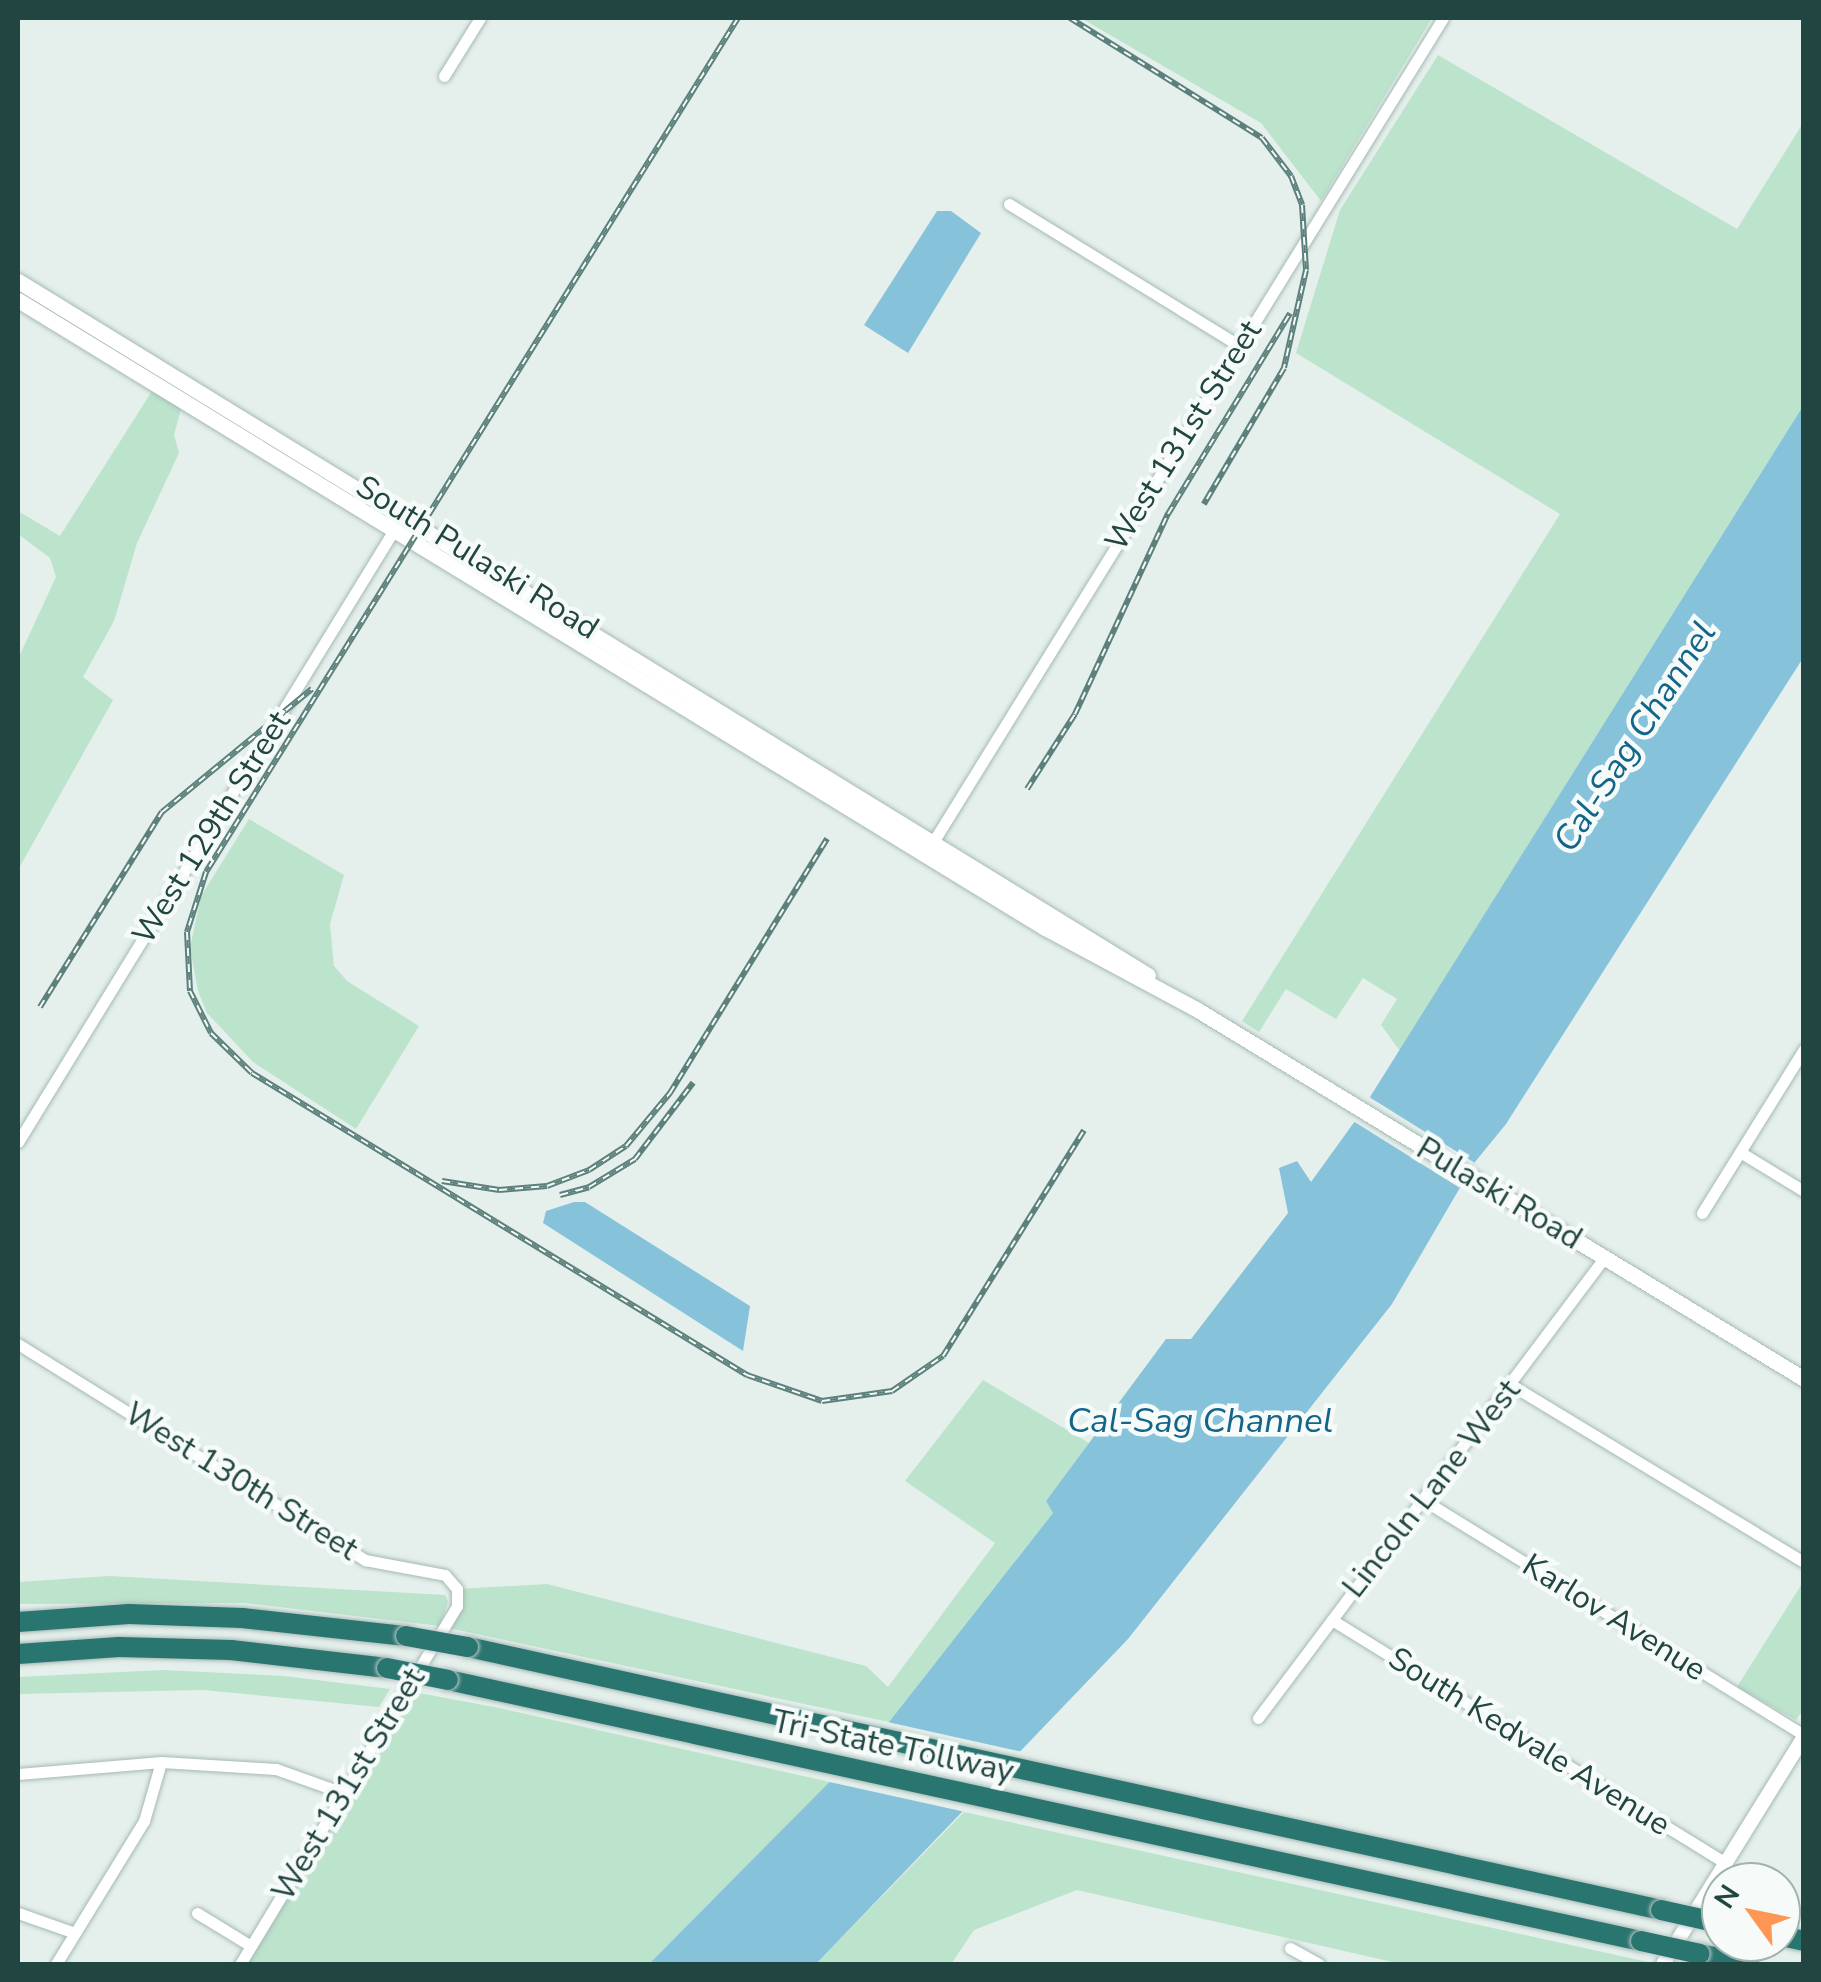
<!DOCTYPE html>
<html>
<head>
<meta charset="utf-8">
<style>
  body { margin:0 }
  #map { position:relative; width:1821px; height:1982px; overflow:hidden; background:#e5f0ec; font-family:"Nunito Sans",sans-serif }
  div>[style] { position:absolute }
  .green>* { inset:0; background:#bce3cc }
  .water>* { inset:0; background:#87c2db }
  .pier>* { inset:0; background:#e5f0ec; transform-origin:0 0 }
  .roads { filter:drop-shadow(0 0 2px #a6b9b5) drop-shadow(0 0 2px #a6b9b5) }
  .minor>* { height:11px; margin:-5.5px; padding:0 5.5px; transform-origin:5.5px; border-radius:5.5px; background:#fff }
  .tertiary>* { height:14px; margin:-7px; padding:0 7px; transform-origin:7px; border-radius:7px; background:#fff }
  .secondary>* { height:15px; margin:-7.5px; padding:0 7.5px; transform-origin:7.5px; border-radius:7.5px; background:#fff }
  .motorway>* { height:20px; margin:-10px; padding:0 10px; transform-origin:10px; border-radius:10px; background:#297570 }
  .rail>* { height:6px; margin-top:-3px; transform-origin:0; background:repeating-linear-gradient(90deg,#f6fbfa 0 8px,#5c807b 0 16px); box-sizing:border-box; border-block:2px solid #5c807b }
  .bridges { filter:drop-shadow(0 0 2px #c1cbca) drop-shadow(0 0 2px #c1cbca) }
  .motorway-bridge>* { height:20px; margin:-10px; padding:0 10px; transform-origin:10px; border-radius:10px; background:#297570 }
  span { translate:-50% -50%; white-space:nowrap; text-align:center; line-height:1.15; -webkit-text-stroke:9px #f6fbfa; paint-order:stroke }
  .street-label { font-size:32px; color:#214540 }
  .water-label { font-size:35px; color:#136589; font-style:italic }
  .frame { position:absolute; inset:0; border:20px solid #214540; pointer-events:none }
  .north { position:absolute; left:1701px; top:1862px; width:100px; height:100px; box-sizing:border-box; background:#f6fbfa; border:2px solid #a1b2b0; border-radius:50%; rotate:303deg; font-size:28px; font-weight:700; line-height:40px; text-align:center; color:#214540 }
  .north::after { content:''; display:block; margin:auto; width:35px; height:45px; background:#ff9654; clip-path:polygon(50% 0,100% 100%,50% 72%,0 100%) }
</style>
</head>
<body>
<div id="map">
  <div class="green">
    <i style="clip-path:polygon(1081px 18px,1432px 18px,1321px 201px,1261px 123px)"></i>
    <i style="clip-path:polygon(1438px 55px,1737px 229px,1803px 123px,1803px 406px,1400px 1051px,1381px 1025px,1397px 999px,1363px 978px,1336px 1019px,1286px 989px,1259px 1032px,1242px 1021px,1560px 514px,1296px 353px,1340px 210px)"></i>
    <i style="clip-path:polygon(152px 391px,181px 409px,174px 435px,179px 453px,137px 543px,114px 621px,83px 677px,113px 700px,18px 870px,18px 659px,56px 577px,50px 558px,18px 534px,18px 511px,60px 536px)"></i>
    <i style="clip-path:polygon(249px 819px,344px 875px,330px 924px,334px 966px,347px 981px,419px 1026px,356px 1129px,253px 1062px,207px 1013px,198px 991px,190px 948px,201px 896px)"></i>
    <i style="clip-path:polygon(983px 1380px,1089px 1443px,1046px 1501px,1053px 1513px,889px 1722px,444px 1627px,457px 1589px,547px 1584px,866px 1666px,888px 1687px,995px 1543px,905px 1481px)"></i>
    <i style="clip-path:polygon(110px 1576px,445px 1595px,448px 1602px,440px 1626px,245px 1603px,18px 1604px,18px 1582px)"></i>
    <i style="clip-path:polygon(1803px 1582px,1804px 1708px,1796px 1720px,1737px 1687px)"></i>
    <i style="clip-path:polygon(163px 1670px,284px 1676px,390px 1689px,379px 1707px,203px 1690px,18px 1694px,18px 1677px)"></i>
    <i style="clip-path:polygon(414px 1692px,499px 1708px,830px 1782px,649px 1964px,247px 1964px)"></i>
    <i style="clip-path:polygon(964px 1812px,1648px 1962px,1401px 1964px,1077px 1890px,974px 1930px,951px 1964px,816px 1964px)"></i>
  </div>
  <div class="water">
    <i style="clip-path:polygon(937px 211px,951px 211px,981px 233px,908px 353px,864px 325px)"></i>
    <i style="clip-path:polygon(1803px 406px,1803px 658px,1506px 1124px,1475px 1162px,1392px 1304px,1128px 1639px,816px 1964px,649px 1964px,889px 1722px,1053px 1513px,1046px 1501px,1166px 1339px,1191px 1339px,1288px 1213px,1279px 1168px,1297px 1161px,1311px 1182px,1355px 1121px)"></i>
    <i style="clip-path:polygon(574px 1202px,585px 1202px,750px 1306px,743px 1351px,543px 1223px,546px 1211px)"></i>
  </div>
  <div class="pier">
    <i style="left:1366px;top:1095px;width:128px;height:29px;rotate:32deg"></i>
    <i style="clip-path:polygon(883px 1721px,1023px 1752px,970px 1813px,825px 1781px)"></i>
  </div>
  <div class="roads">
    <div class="minor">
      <i style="left:444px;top:76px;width:68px;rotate:-58.2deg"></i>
      <i style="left:1009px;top:204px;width:271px;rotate:31.6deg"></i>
      <i style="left:930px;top:847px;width:975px;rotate:-58.25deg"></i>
      <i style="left:18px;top:1142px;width:724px;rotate:-58.44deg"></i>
      <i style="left:1740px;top:1152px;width:75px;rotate:31.4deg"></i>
      <i style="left:1702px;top:1213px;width:193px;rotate:-58.1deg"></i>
      <i style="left:18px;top:1344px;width:409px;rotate:31.9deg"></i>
      <i style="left:365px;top:1560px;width:81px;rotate:10.6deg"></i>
      <i style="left:445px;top:1575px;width:18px;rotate:49deg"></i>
      <i style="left:457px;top:1589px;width:17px;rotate:90deg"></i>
      <i style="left:457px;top:1606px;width:419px;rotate:121.2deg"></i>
      <i style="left:1513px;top:1386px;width:340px;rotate:31.2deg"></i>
      <i style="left:1425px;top:1501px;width:445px;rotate:31.7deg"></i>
      <i style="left:1332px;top:1620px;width:463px;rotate:31.7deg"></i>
      <i style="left:1258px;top:1718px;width:576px;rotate:-53.05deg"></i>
      <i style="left:18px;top:1774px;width:144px;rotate:-4.8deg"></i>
      <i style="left:161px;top:1762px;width:115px;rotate:3.5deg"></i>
      <i style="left:276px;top:1769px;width:74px;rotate:19.7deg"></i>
      <i style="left:18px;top:1913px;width:60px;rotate:19.3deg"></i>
      <i style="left:197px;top:1913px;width:63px;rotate:31.4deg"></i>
      <i style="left:1290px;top:1948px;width:33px;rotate:29deg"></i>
      <i style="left:56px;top:1964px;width:168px;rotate:-58.4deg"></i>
      <i style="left:144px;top:1821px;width:61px;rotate:-73.9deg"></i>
    </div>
    <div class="tertiary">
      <i style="left:1663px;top:1964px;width:267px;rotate:-58.2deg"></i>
    </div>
    <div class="secondary">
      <i style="left:18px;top:281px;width:1326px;rotate:31.56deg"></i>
      <i style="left:18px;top:300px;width:1204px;rotate:31.45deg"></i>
      <i style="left:1045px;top:928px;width:171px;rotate:28.2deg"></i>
      <i style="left:1196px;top:1009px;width:712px;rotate:31.32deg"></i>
    </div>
    <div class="motorway">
      <i style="left:18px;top:1622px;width:111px;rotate:-4.1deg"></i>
      <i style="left:129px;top:1614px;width:113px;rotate:2deg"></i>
      <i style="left:242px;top:1618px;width:165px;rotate:6.3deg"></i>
      <i style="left:468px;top:1647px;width:1222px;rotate:12.43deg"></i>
      <i style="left:18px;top:1654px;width:101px;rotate:-4deg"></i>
      <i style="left:119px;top:1647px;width:112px;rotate:1.5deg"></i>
      <i style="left:231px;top:1650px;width:157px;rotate:6.6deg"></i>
      <i style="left:448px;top:1680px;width:1221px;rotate:12.34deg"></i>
      <i style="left:1781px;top:1936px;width:24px;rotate:12deg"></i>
      <i style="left:1700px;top:1954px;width:49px;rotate:11.8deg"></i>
    </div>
  </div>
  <div class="rail">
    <i style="left:738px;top:18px;width:1006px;rotate:121.92deg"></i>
    <i style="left:206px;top:872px;width:63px;rotate:107.6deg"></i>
    <i style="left:187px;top:932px;width:59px;rotate:87.1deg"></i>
    <i style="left:190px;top:991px;width:47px;rotate:63.4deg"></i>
    <i style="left:211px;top:1033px;width:57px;rotate:44.3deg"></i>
    <i style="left:252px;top:1073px;width:580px;rotate:31.39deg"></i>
    <i style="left:747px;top:1375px;width:79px;rotate:19.1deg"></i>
    <i style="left:822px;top:1401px;width:71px;rotate:-8.1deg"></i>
    <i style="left:892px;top:1391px;width:62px;rotate:-34.5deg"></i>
    <i style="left:943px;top:1356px;width:266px;rotate:-58deg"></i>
    <i style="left:1070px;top:18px;width:226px;rotate:32deg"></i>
    <i style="left:1262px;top:138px;width:48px;rotate:52.7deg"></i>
    <i style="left:1291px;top:176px;width:31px;rotate:69deg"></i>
    <i style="left:1302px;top:205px;width:65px;rotate:86.5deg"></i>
    <i style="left:1306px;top:270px;width:100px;rotate:102.7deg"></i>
    <i style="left:1284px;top:368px;width:158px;rotate:120.5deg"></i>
    <i style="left:1027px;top:789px;width:89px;rotate:-57.4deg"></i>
    <i style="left:1075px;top:714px;width:221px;rotate:-65.1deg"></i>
    <i style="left:1168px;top:514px;width:235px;rotate:-58.7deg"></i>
    <i style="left:40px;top:1007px;width:230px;rotate:-58deg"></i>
    <i style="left:162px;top:812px;width:194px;rotate:-39.4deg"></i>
    <i style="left:442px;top:1181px;width:58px;rotate:9deg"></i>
    <i style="left:499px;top:1190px;width:48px;rotate:-4.8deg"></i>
    <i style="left:547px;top:1186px;width:45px;rotate:-20.9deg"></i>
    <i style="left:589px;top:1170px;width:44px;rotate:-33deg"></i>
    <i style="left:626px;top:1146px;width:69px;rotate:-50.3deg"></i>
    <i style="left:670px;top:1093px;width:299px;rotate:-58.3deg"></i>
    <i style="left:560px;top:1195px;width:30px;rotate:-15deg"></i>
    <i style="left:589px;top:1187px;width:54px;rotate:-31.3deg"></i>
    <i style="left:635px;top:1159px;width:96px;rotate:-52.7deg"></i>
  </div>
  <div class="bridges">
    <div class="motorway-bridge">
      <i style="left:406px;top:1636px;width:63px;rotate:10.1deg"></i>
      <i style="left:387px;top:1668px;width:62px;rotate:11.1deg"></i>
      <i style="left:1661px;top:1910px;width:59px;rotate:12.6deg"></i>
      <i style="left:1641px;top:1941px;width:60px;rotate:12.4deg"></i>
    </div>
  </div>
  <div class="street-label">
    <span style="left:1184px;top:436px;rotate:-58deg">West 131st Street</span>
    <span style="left:477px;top:558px;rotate:32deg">South Pulaski Road</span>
    <span style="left:212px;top:828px;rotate:-58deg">West 129th Street</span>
    <span style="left:1499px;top:1194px;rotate:31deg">Pulaski Road</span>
    <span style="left:241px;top:1482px;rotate:32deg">West 130th Street</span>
    <span style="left:1432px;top:1489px;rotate:-52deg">Lincoln Lane West</span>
    <span style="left:1614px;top:1618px;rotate:32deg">Karlov Avenue</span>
    <span style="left:1529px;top:1742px;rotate:32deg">South Kedvale Avenue</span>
    <span style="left:893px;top:1747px;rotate:12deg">Tri-State Tollway</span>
    <span style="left:349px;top:1785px;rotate:-59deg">West 131st Street</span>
  </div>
  <div class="water-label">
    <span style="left:1635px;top:737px;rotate:-57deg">Cal-Sag Channel</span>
    <span style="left:1200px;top:1421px">Cal-Sag Channel</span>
  </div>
  <div class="frame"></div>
  <div class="north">N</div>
</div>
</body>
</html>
